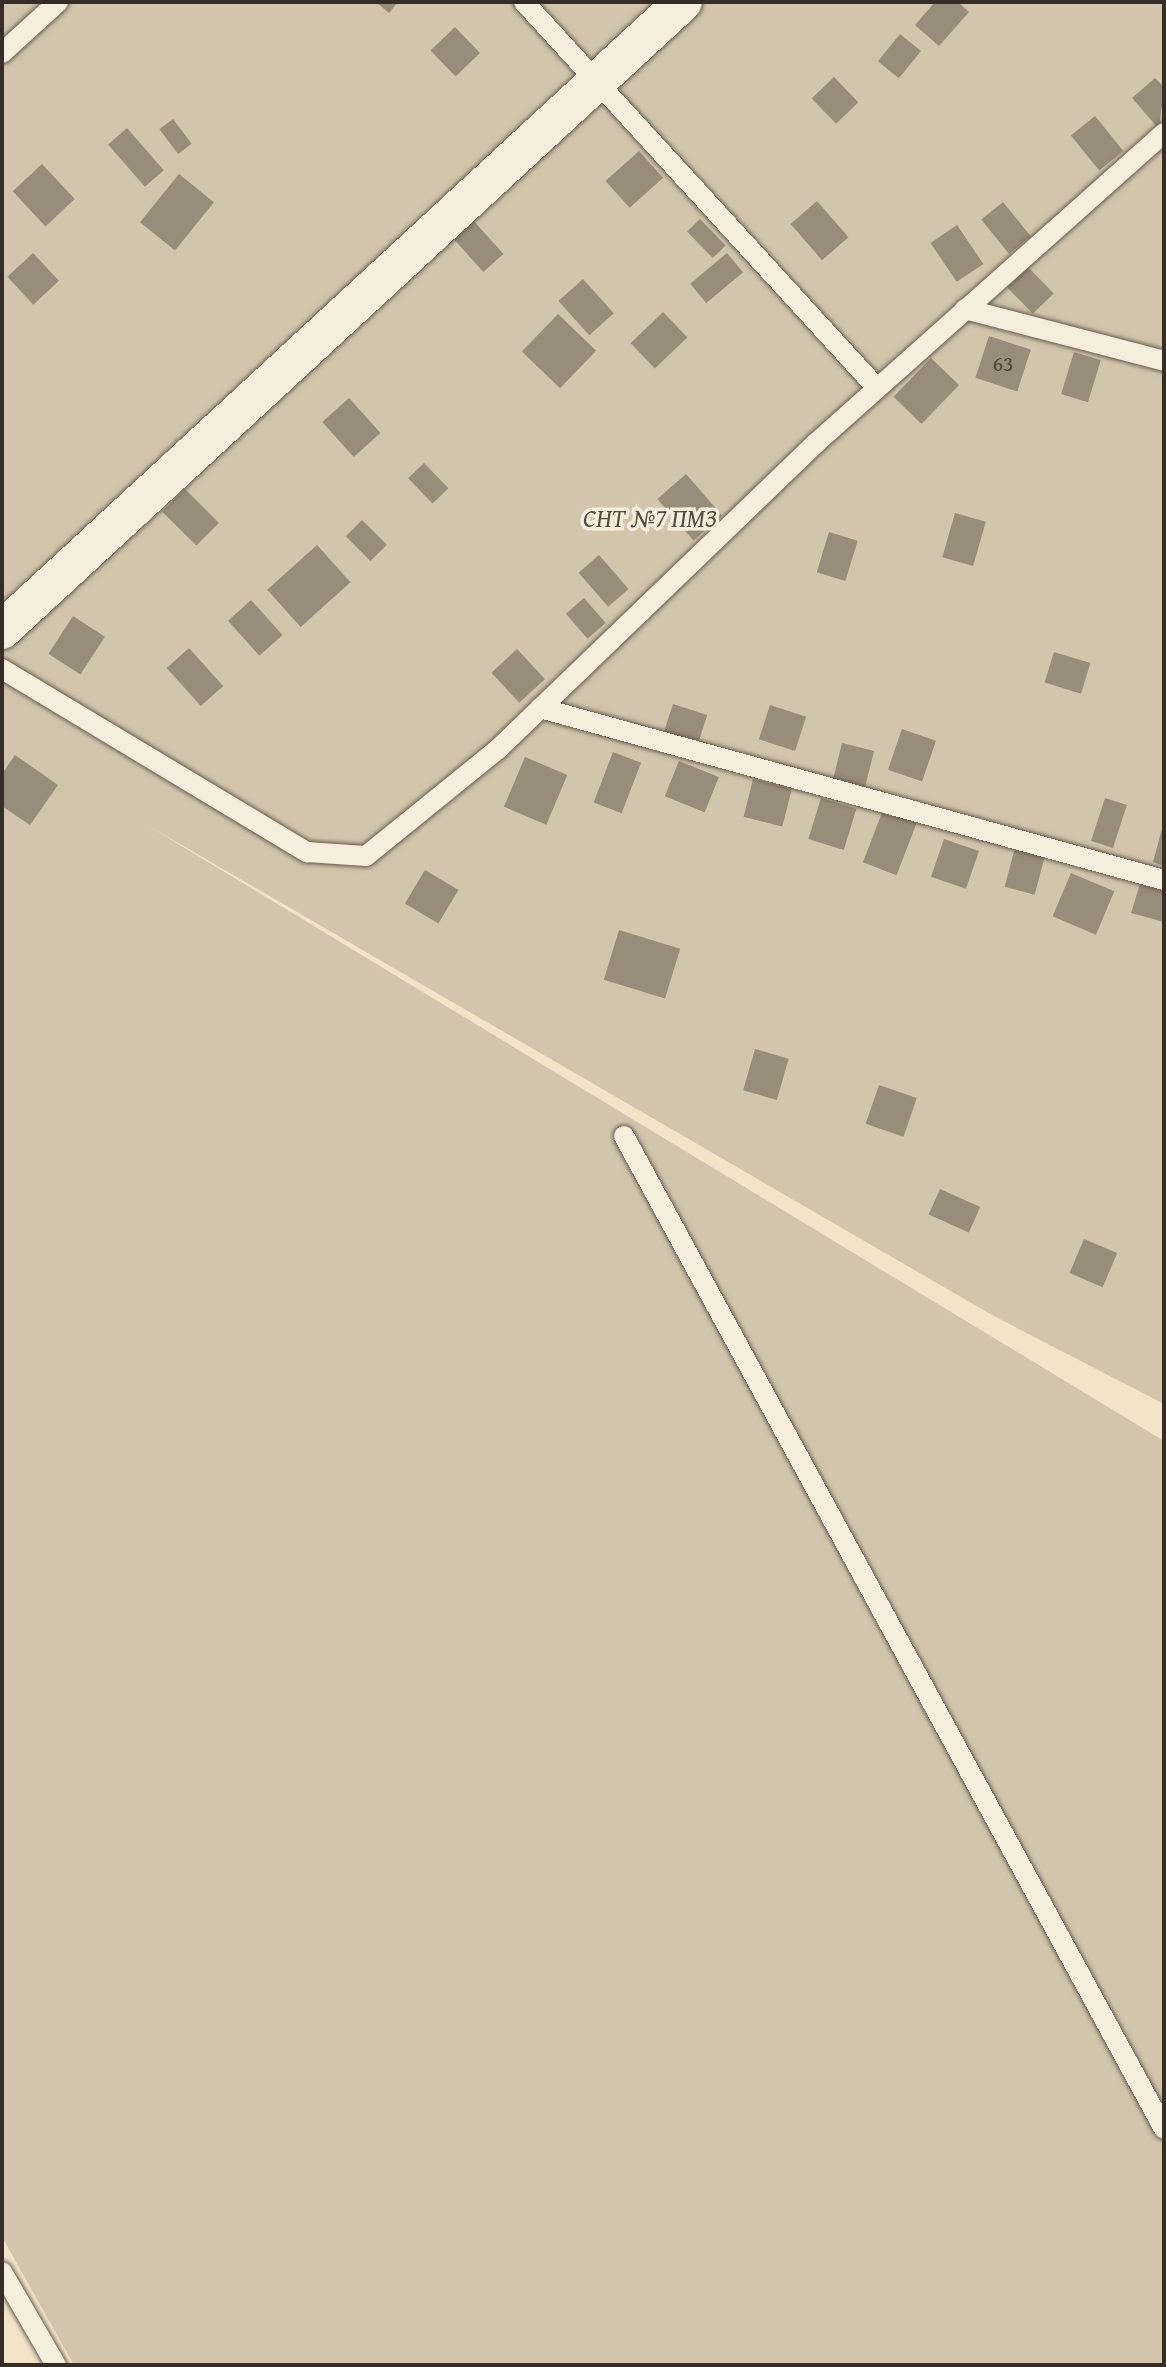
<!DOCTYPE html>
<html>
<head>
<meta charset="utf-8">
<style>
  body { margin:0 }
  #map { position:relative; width:1166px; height:2367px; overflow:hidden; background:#f2e3c9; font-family:"Gentium Book Plus",serif }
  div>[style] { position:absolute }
  .green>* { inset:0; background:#d2c4ad }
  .building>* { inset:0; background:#988c7a; transform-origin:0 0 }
  .roads { filter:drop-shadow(0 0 2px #665a4e) drop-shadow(0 0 2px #665a4e) }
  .service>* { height:20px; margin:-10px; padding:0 10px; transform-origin:10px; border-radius:10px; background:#f7eddc }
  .minor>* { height:38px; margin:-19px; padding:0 19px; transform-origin:19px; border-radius:19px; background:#f7eddc }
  span { translate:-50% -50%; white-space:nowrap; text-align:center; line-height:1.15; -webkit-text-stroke:7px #f7eddc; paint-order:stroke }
  .number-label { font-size:22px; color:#4f453a }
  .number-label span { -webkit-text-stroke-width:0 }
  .park-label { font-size:26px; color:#564b40; font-style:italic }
  .frame { position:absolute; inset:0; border:4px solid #372d25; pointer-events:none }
</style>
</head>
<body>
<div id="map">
  <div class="green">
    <i style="clip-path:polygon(2px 2px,1164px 2px,1164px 1404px,992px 1315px,147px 825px,1164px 1441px,1164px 2365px,74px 2365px,2px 2237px)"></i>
  </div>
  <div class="building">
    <i style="clip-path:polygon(376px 2px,398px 2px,389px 13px)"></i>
    <i style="clip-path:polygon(935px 2px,958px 2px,969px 12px,939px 46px,915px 25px)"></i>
    <i style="left:455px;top:27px;width:36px;height:34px;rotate:46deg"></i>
    <i style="left:900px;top:34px;width:27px;height:35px;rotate:39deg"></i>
    <i style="left:834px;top:77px;width:35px;height:31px;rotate:46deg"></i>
    <i style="clip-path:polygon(1155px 78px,1164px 87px,1159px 129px,1132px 98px)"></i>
    <i style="left:1095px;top:116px;width:45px;height:31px;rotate:51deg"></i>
    <i style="left:173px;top:119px;width:31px;height:17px;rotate:53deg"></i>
    <i style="left:127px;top:128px;width:56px;height:25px;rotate:49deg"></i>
    <i style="left:639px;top:151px;width:36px;height:45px;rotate:48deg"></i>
    <i style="left:42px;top:164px;width:48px;height:40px;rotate:47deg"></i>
    <i style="left:179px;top:174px;width:45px;height:62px;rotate:39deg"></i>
    <i style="left:817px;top:201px;width:48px;height:35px;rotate:49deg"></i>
    <i style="left:1003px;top:202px;width:44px;height:28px;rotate:51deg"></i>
    <i style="left:472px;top:219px;width:47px;height:27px;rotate:48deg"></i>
    <i style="left:700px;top:219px;width:37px;height:18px;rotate:46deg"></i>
    <i style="left:957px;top:225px;width:47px;height:32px;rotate:56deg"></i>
    <i style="left:33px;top:253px;width:38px;height:35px;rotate:47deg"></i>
    <i style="left:727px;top:253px;width:25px;height:48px;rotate:50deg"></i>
    <i style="left:1028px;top:267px;width:37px;height:29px;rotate:46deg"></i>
    <i style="left:583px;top:279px;width:46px;height:33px;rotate:48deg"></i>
    <i style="left:663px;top:312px;width:35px;height:45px;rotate:46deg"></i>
    <i style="left:558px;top:314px;width:53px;height:52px;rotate:44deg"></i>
    <i style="left:989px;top:336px;width:44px;height:44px;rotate:18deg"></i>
    <i style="left:1074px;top:352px;width:28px;height:44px;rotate:17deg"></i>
    <i style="left:931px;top:358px;width:39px;height:54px;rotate:44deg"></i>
    <i style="left:349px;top:398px;width:47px;height:36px;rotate:48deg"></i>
    <i style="left:424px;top:463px;width:35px;height:22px;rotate:46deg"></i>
    <i style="left:686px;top:474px;width:55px;height:38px;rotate:49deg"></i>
    <i style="left:185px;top:489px;width:48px;height:32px;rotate:45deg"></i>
    <i style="left:955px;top:513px;width:32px;height:46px;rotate:16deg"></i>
    <i style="left:362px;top:520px;width:35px;height:23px;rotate:45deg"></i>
    <i style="left:829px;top:532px;width:30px;height:42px;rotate:17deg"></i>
    <i style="left:317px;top:545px;width:50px;height:67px;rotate:48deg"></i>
    <i style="left:599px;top:555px;width:45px;height:27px;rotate:49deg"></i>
    <i style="left:584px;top:598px;width:33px;height:24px;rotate:49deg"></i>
    <i style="left:251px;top:600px;width:47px;height:31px;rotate:48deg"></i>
    <i style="left:73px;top:616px;width:38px;height:45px;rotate:33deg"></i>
    <i style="left:189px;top:648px;width:51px;height:30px;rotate:48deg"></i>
    <i style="left:517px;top:649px;width:41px;height:35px;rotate:47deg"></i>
    <i style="left:1054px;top:652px;width:38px;height:32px;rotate:17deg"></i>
    <i style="left:673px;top:704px;width:36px;height:30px;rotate:18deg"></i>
    <i style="left:770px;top:705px;width:38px;height:36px;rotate:18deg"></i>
    <i style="left:902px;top:729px;width:36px;height:43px;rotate:19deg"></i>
    <i style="left:842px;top:743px;width:33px;height:38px;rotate:14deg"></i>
    <i style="left:613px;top:752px;width:30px;height:54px;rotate:21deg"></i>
    <i style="clip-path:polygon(15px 755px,58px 785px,30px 825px,2px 806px,2px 774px)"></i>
    <i style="left:525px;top:757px;width:46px;height:54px;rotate:23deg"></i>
    <i style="left:679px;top:761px;width:43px;height:38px;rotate:22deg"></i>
    <i style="left:753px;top:779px;width:40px;height:39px;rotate:14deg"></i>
    <i style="left:821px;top:798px;width:37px;height:43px;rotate:17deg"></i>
    <i style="left:1105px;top:798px;width:23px;height:45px;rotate:18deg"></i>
    <i style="left:883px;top:810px;width:36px;height:56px;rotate:21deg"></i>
    <i style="clip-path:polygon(1163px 825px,1164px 825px,1164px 866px,1153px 862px)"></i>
    <i style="left:944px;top:839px;width:37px;height:40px;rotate:19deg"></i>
    <i style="left:1015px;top:848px;width:31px;height:40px;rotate:15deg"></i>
    <i style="left:425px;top:870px;width:39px;height:39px;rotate:31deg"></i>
    <i style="left:1071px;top:873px;width:47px;height:47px;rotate:23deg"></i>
    <i style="clip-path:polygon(1140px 884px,1164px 891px,1164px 922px,1131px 913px)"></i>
    <i style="left:619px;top:930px;width:64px;height:52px;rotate:17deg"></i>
    <i style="left:755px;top:1049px;width:35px;height:43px;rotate:16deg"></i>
    <i style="left:879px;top:1085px;width:40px;height:41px;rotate:19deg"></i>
    <i style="left:940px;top:1189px;width:44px;height:28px;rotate:24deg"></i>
    <i style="left:1084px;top:1239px;width:36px;height:37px;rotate:23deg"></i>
  </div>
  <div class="roads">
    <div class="service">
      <i style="left:524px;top:2px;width:523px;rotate:47.56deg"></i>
      <i style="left:2px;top:53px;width:76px;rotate:-42.3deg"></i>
      <i style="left:965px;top:309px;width:206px;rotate:14.6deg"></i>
      <i style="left:2px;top:669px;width:356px;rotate:31deg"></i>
      <i style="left:307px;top:852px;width:59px;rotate:3.9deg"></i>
      <i style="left:366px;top:856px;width:170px;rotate:-39deg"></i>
      <i style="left:498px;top:749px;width:441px;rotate:-43.9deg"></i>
      <i style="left:816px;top:443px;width:466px;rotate:-41.7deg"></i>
      <i style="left:540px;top:708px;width:647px;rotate:15.41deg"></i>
      <i style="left:624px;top:1136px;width:1130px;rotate:61.46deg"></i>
      <i style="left:2px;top:2272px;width:108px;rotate:59.9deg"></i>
    </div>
    <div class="minor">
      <i style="left:2px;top:630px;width:926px;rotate:-42.68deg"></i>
    </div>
  </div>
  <div class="number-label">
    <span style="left:1003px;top:364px">63</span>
  </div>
  <div class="park-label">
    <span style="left:650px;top:518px">СНТ №7 ПМЗ</span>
  </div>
  <div class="frame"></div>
</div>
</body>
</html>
